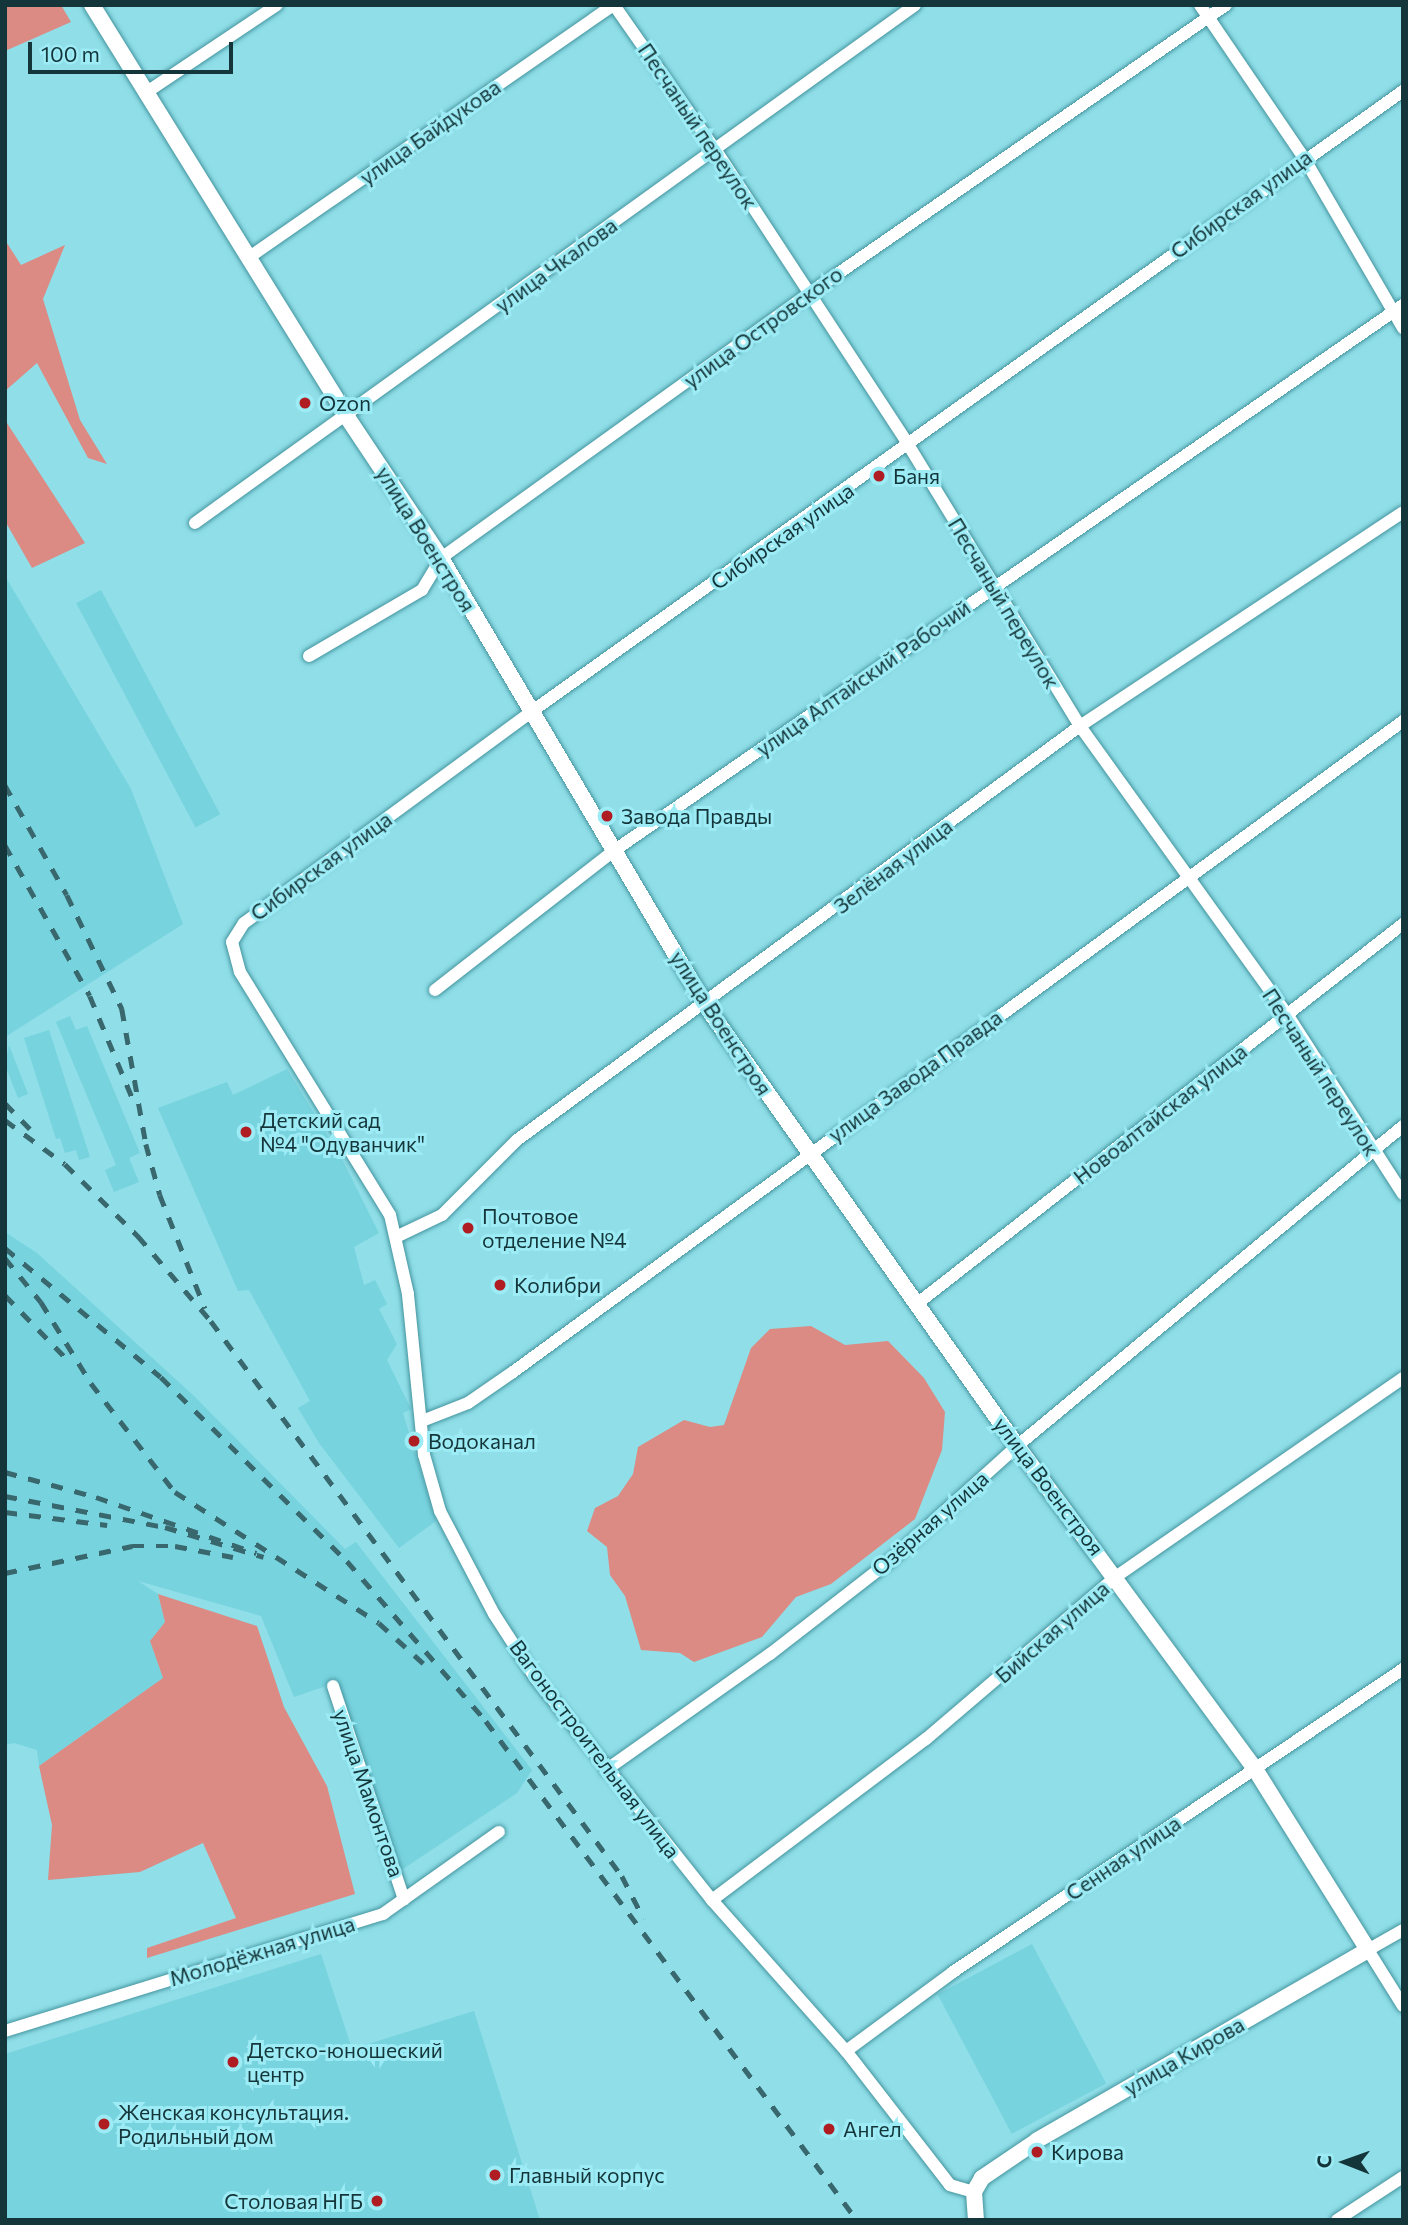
<!DOCTYPE html>
<html>
<head>
<meta charset="utf-8">
<style>
  body { margin:0 }
  #map { position:relative; width:1408px; height:2225px; overflow:hidden; background:#8fdee8; font-family:Commissioner,sans-serif }
  div>[style] { position:absolute }
  .built>* { inset:0; background:#77d3de; transform-origin:0 0 }
  .green>* { inset:0; background:#db8b83 }
  .roads { filter:drop-shadow(0 0 2px #44949e) drop-shadow(0 0 2px #44949e) }
  .minor>* { height:12px; margin:-6px; padding:0 6px; transform-origin:6px; border-radius:6px; background:#fff }
  .tertiary>* { height:16px; margin:-8px; padding:0 8px; transform-origin:8px; border-radius:8px; background:#fff }
  .rail>* { height:4.5px; margin-top:-2.25px; transform-origin:0; background:repeating-linear-gradient(90deg,#38676d 0 12px,transparent 0 24px) }
  .dots>* { width:19px; height:19px; translate:-50% -50%; box-sizing:border-box; border:4px solid #9cebf5; border-radius:50% }
  span { translate:-50% -50%; white-space:nowrap; text-align:center; line-height:1.15; -webkit-text-stroke:6px #9cebf5; paint-order:stroke }
  .street-label { font-size:21px; color:#14363a }
  .poi-label { font-size:21px; color:#14363a }
  .left { translate:0 -50%; text-align:left }
  .right { translate:-100% -50%; text-align:right }
  .frame { position:absolute; inset:0; border:7px solid #14363a; pointer-events:none }
  .north { position:absolute; left:1310px; top:2127px; width:70px; height:70px; -webkit-text-stroke:5px #9cebf5; paint-order:stroke; rotate:271deg; font-size:19px; font-weight:700; line-height:28px; text-align:center; color:#14363a }
  .north::after { content:''; display:block; margin:auto; width:24px; height:32px; background:#14363a; clip-path:polygon(50% 0,100% 100%,50% 72%,0 100%) }
  .scale { position:absolute; left:28px; top:42px; width:205px; height:32px; box-sizing:border-box; border:4px solid #14363a; border-top:0; padding-left:9px; font-size:21px; line-height:24px; white-space:nowrap; color:#14363a; -webkit-text-stroke:5px #9cebf5; paint-order:stroke }
</style>
</head>
<body>
<div id="map">
  <div class="built">
    <i style="clip-path:polygon(5px 576px,131px 789px,183px 924px,5px 1037px)"></i>
    <i style="left:101px;top:590px;width:254px;height:28px;rotate:62deg"></i>
    <i style="clip-path:polygon(70px 1016px,76px 1030px,87px 1026px,140px 1153px,129px 1158px,139px 1182px,114px 1192px,105px 1170px,116px 1165px,56px 1022px)"></i>
    <i style="clip-path:polygon(49px 1030px,90px 1157px,79px 1160px,76px 1150px,65px 1153px,60px 1138px,56px 1139px,24px 1038px)"></i>
    <i style="clip-path:polygon(9px 1045px,28px 1094px,18px 1098px,5px 1065px)"></i>
    <i style="clip-path:polygon(287px 1069px,341px 1157px,379px 1233px,354px 1247px,364px 1285px,375px 1280px,387px 1304px,379px 1309px,397px 1344px,387px 1360px,411px 1409px,403px 1413px,436px 1521px,399px 1548px,319px 1443px,298px 1408px,310px 1401px,249px 1290px,238px 1291px,158px 1108px,227px 1082px,233px 1095px)"></i>
    <i style="clip-path:polygon(5px 1232px,37px 1253px,193px 1395px,345px 1549px,356px 1542px,532px 1770px,517px 1793px,391px 1877px,326px 1686px,294px 1697px,261px 1616px,138px 1581px,158px 1594px,165px 1622px,150px 1641px,163px 1678px,39px 1766px,37px 1750px,14px 1743px,5px 1745px)"></i>
    <i style="left:1032px;top:1944px;width:158px;height:107px;rotate:62deg"></i>
    <i style="clip-path:polygon(321px 1954px,352px 2049px,474px 2011px,540px 2220px,5px 2220px,5px 2054px)"></i>
  </div>
  <div class="green">
    <i style="clip-path:polygon(5px 5px,61px 5px,71px 22px,5px 51px)"></i>
    <i style="clip-path:polygon(5px 240px,21px 265px,65px 245px,43px 299px,80px 420px,107px 464px,88px 458px,37px 363px,5px 391px)"></i>
    <i style="clip-path:polygon(5px 420px,85px 543px,32px 568px,5px 521px)"></i>
    <i style="clip-path:polygon(811px 1326px,845px 1345px,888px 1341px,924px 1378px,945px 1412px,942px 1450px,915px 1519px,831px 1584px,796px 1597px,762px 1637px,694px 1662px,680px 1653px,641px 1650px,625px 1596px,610px 1575px,607px 1547px,587px 1531px,595px 1508px,618px 1496px,633px 1474px,638px 1447px,684px 1420px,710px 1427px,724px 1425px,751px 1348px,770px 1329px)"></i>
    <i style="clip-path:polygon(158px 1594px,257px 1626px,284px 1707px,327px 1786px,355px 1894px,147px 1958px,147px 1948px,236px 1918px,203px 1843px,140px 1872px,48px 1880px,52px 1825px,39px 1766px,163px 1678px,150px 1641px,165px 1622px)"></i>
  </div>
  <div class="roads">
    <div class="minor">
      <i style="left:614px;top:5px;width:176px;rotate:55deg"></i>
      <i style="left:715px;top:149px;width:355px;rotate:56.8deg"></i>
      <i style="left:909px;top:446px;width:328px;rotate:58.6deg"></i>
      <i style="left:1080px;top:726px;width:355px;rotate:54.3deg"></i>
      <i style="left:1287px;top:1014px;width:214px;rotate:57.2deg"></i>
      <i style="left:1200px;top:5px;width:185px;rotate:55.8deg"></i>
      <i style="left:1304px;top:158px;width:197px;rotate:59.8deg"></i>
      <i style="left:147px;top:92px;width:156px;rotate:-33.8deg"></i>
      <i style="left:248px;top:258px;width:444px;rotate:-34.7deg"></i>
      <i style="left:195px;top:523px;width:887px;rotate:-35.73deg"></i>
      <i style="left:309px;top:656px;width:131px;rotate:-30.3deg"></i>
      <i style="left:422px;top:590px;width:37px;rotate:-59deg"></i>
      <i style="left:441px;top:558px;width:454px;rotate:-35.7deg"></i>
      <i style="left:810px;top:293px;width:506px;rotate:-34.7deg"></i>
      <i style="left:435px;top:990px;width:228px;rotate:-37.9deg"></i>
      <i style="left:615px;top:850px;width:958px;rotate:-34.67deg"></i>
      <i style="left:398px;top:1236px;width:49px;rotate:-25.5deg"></i>
      <i style="left:442px;top:1215px;width:106px;rotate:-45deg"></i>
      <i style="left:517px;top:1140px;width:699px;rotate:-36.33deg"></i>
      <i style="left:1080px;top:726px;width:387px;rotate:-33.5deg"></i>
      <i style="left:918px;top:1303px;width:616px;rotate:-38.01deg"></i>
      <i style="left:422px;top:1421px;width:49px;rotate:-21.4deg"></i>
      <i style="left:468px;top:1403px;width:55px;rotate:-34.6deg"></i>
      <i style="left:513px;top:1372px;width:1103px;rotate:-36.18deg"></i>
      <i style="left:333px;top:1686px;width:225px;rotate:71.6deg"></i>
      <i style="left:606px;top:1770px;width:201px;rotate:-35.3deg"></i>
      <i style="left:770px;top:1654px;width:153px;rotate:-37.8deg"></i>
      <i style="left:891px;top:1560px;width:170px;rotate:-42.1deg"></i>
      <i style="left:1017px;top:1446px;width:501px;rotate:-39.66deg"></i>
      <i style="left:712px;top:1900px;width:268px;rotate:-37deg"></i>
      <i style="left:926px;top:1739px;width:251px;rotate:-40.5deg"></i>
      <i style="left:1117px;top:1576px;width:348px;rotate:-34.7deg"></i>
      <i style="left:1403px;top:1930px;width:40px;rotate:150.3deg"></i>
      <i style="left:1368px;top:1950px;width:66px;rotate:58deg"></i>
      <i style="left:5px;top:2031px;width:396px;rotate:-17.2deg"></i>
      <i style="left:383px;top:1914px;width:142px;rotate:-35.3deg"></i>
      <i style="left:846px;top:2051px;width:133px;rotate:-36.4deg"></i>
      <i style="left:953px;top:1972px;width:543px;rotate:-33.95deg"></i>
      <i style="left:974px;top:2192px;width:25px;rotate:-164deg"></i>
      <i style="left:950px;top:2185px;width:170px;rotate:-127.8deg"></i>
      <i style="left:846px;top:2051px;width:202px;rotate:-131.6deg"></i>
      <i style="left:712px;top:1900px;width:283px;rotate:-128.5deg"></i>
      <i style="left:536px;top:1679px;width:77px;rotate:-122.9deg"></i>
      <i style="left:494px;top:1614px;width:116px;rotate:-117.7deg"></i>
      <i style="left:440px;top:1511px;width:58px;rotate:-105.9deg"></i>
      <i style="left:424px;top:1455px;width:162px;rotate:-95.7deg"></i>
      <i style="left:408px;top:1294px;width:81px;rotate:-102.8deg"></i>
      <i style="left:390px;top:1215px;width:286px;rotate:-121.7deg"></i>
      <i style="left:240px;top:972px;width:31px;rotate:-105deg"></i>
      <i style="left:232px;top:942px;width:22px;rotate:-58deg"></i>
      <i style="left:244px;top:923px;width:356px;rotate:-36.3deg"></i>
      <i style="left:531px;top:712px;width:1071px;rotate:-35.46deg"></i>
      <i style="left:1337px;top:2220px;width:79px;rotate:-33.1deg"></i>
    </div>
    <div class="tertiary">
      <i style="left:92px;top:5px;width:485px;rotate:58.2deg"></i>
      <i style="left:347px;top:417px;width:169px;rotate:56.3deg"></i>
      <i style="left:441px;top:558px;width:521px;rotate:59.39deg"></i>
      <i style="left:706px;top:1006px;width:539px;rotate:54.75deg"></i>
      <i style="left:1017px;top:1446px;width:401px;rotate:53.6deg"></i>
      <i style="left:1255px;top:1769px;width:213px;rotate:58deg"></i>
      <i style="left:1368px;top:1950px;width:381px;rotate:150.1deg"></i>
      <i style="left:1038px;top:2140px;width:68px;rotate:145.8deg"></i>
      <i style="left:982px;top:2178px;width:16px;rotate:120deg"></i>
      <i style="left:974px;top:2192px;width:28px;rotate:86deg"></i>
    </div>
  </div>
  <div class="rail">
    <i style="left:5px;top:785px;width:126px;rotate:60.6deg"></i>
    <i style="left:67px;top:895px;width:127px;rotate:64.2deg"></i>
    <i style="left:122px;top:1009px;width:137px;rotate:79.9deg"></i>
    <i style="left:146px;top:1144px;width:53px;rotate:74.6deg"></i>
    <i style="left:160px;top:1195px;width:122px;rotate:68.3deg"></i>
    <i style="left:5px;top:845px;width:173px;rotate:60.6deg"></i>
    <i style="left:90px;top:996px;width:109px;rotate:67.4deg"></i>
    <i style="left:5px;top:1103px;width:36px;rotate:46deg"></i>
    <i style="left:5px;top:1120px;width:74px;rotate:36.3deg"></i>
    <i style="left:65px;top:1164px;width:103px;rotate:44.6deg"></i>
    <i style="left:138px;top:1236px;width:112px;rotate:49.3deg"></i>
    <i style="left:211px;top:1321px;width:691px;rotate:53.48deg"></i>
    <i style="left:622px;top:1876px;width:48px;rotate:62.9deg"></i>
    <i style="left:5px;top:1248px;width:202px;rotate:39.6deg"></i>
    <i style="left:161px;top:1377px;width:262px;rotate:44.7deg"></i>
    <i style="left:347px;top:1561px;width:212px;rotate:49deg"></i>
    <i style="left:486px;top:1721px;width:622px;rotate:53.37deg"></i>
    <i style="left:5px;top:1258px;width:57px;rotate:50.7deg"></i>
    <i style="left:41px;top:1302px;width:95px;rotate:58.3deg"></i>
    <i style="left:91px;top:1383px;width:138px;rotate:52.4deg"></i>
    <i style="left:175px;top:1492px;width:242px;rotate:32.7deg"></i>
    <i style="left:379px;top:1623px;width:72px;rotate:42.2deg"></i>
    <i style="left:5px;top:1295px;width:95px;rotate:45.9deg"></i>
    <i style="left:5px;top:1472px;width:94px;rotate:15.4deg"></i>
    <i style="left:96px;top:1497px;width:170px;rotate:19.3deg"></i>
    <i style="left:5px;top:1496px;width:163px;rotate:11deg"></i>
    <i style="left:165px;top:1527px;width:103px;rotate:16.9deg"></i>
    <i style="left:5px;top:1512px;width:103px;rotate:7.3deg"></i>
    <i style="left:5px;top:1573px;width:130px;rotate:-12deg"></i>
    <i style="left:132px;top:1546px;width:43px"></i>
    <i style="left:175px;top:1546px;width:59px;rotate:10.7deg"></i>
  </div>
  <div class="dots">
    <i style="left:305px;top:403px;background:#af1d23"></i>
    <i style="left:879px;top:476px;background:#af1d23"></i>
    <i style="left:607px;top:816px;background:#af1d23"></i>
    <i style="left:246px;top:1132px;background:#af1d23"></i>
    <i style="left:468px;top:1228px;background:#af1d23"></i>
    <i style="left:500px;top:1285px;background:#af1d23"></i>
    <i style="left:414px;top:1441px;background:#af1d23"></i>
    <i style="left:233px;top:2062px;background:#af1d23"></i>
    <i style="left:104px;top:2124px;background:#af1d23"></i>
    <i style="left:829px;top:2129px;background:#af1d23"></i>
    <i style="left:1037px;top:2152px;background:#af1d23"></i>
    <i style="left:495px;top:2175px;background:#af1d23"></i>
    <i style="left:377px;top:2201px;background:#af1d23"></i>
  </div>
  <div class="street-label">
    <span style="left:698px;top:126px;rotate:56deg">Песчаный переулок</span>
    <span style="left:430px;top:132px;rotate:-35deg">улица Байдукова</span>
    <span style="left:1241px;top:204px;rotate:-36deg">Сибирская улица</span>
    <span style="left:556px;top:265px;rotate:-36deg">улица Чкалова</span>
    <span style="left:763px;top:327px;rotate:-36deg">улица Островского</span>
    <span style="left:782px;top:536px;rotate:-35deg">Сибирская улица</span>
    <span style="left:426px;top:539px;rotate:58deg">улица Военстроя</span>
    <span style="left:1004px;top:603px;rotate:59deg">Песчаный переулок</span>
    <span style="left:863px;top:678px;rotate:-35deg">улица Алтайский Рабочий</span>
    <span style="left:321px;top:866px;rotate:-36deg">Сибирская улица</span>
    <span style="left:893px;top:866px;rotate:-37deg">Зелёная улица</span>
    <span style="left:721px;top:1023px;rotate:57deg">улица Военстроя</span>
    <span style="left:1321px;top:1072px;rotate:57deg">Песчаный переулок</span>
    <span style="left:915px;top:1076px;rotate:-36deg">улица Завода Правда</span>
    <span style="left:1160px;top:1114px;rotate:-38deg">Новоалтайская улица</span>
    <span style="left:1049px;top:1486px;rotate:53deg">улица Военстроя</span>
    <span style="left:930px;top:1523px;rotate:-41deg">Озёрная улица</span>
    <span style="left:1052px;top:1632px;rotate:-41deg">Бийская улица</span>
    <span style="left:595px;top:1749px;rotate:53deg">Вагоностроительная улица</span>
    <span style="left:369px;top:1793px;rotate:71deg">улица Мамонтова</span>
    <span style="left:1123px;top:1858px;rotate:-34deg">Сенная улица</span>
    <span style="left:262px;top:1951px;rotate:-17deg">Молодёжная улица</span>
    <span style="left:1184px;top:2056px;rotate:-30deg">улица Кирова</span>
  </div>
  <div class="poi-label">
    <span class="left" style="left:319px;top:403px">Ozon</span>
    <span class="left" style="left:893px;top:476px">Баня</span>
    <span class="left" style="left:621px;top:816px">Завода Правды</span>
    <span class="left" style="left:260px;top:1132px">Детский сад<br>№4 "Одуванчик"</span>
    <span class="left" style="left:482px;top:1228px">Почтовое<br>отделение №4</span>
    <span class="left" style="left:514px;top:1285px">Колибри</span>
    <span class="left" style="left:428px;top:1441px">Водоканал</span>
    <span class="left" style="left:247px;top:2062px">Детско-юношеский<br>центр</span>
    <span class="left" style="left:118px;top:2124px">Женская консультация.<br>Родильный дом</span>
    <span class="left" style="left:843px;top:2129px">Ангел</span>
    <span class="left" style="left:1051px;top:2152px">Кирова</span>
    <span class="left" style="left:509px;top:2175px">Главный корпус</span>
    <span class="right" style="left:363px;top:2201px">Столовая НГБ</span>
  </div>
  <div class="frame"></div>
  <div class="north">С</div>
  <div class="scale">100 m</div>
</div>
</body>
</html>
